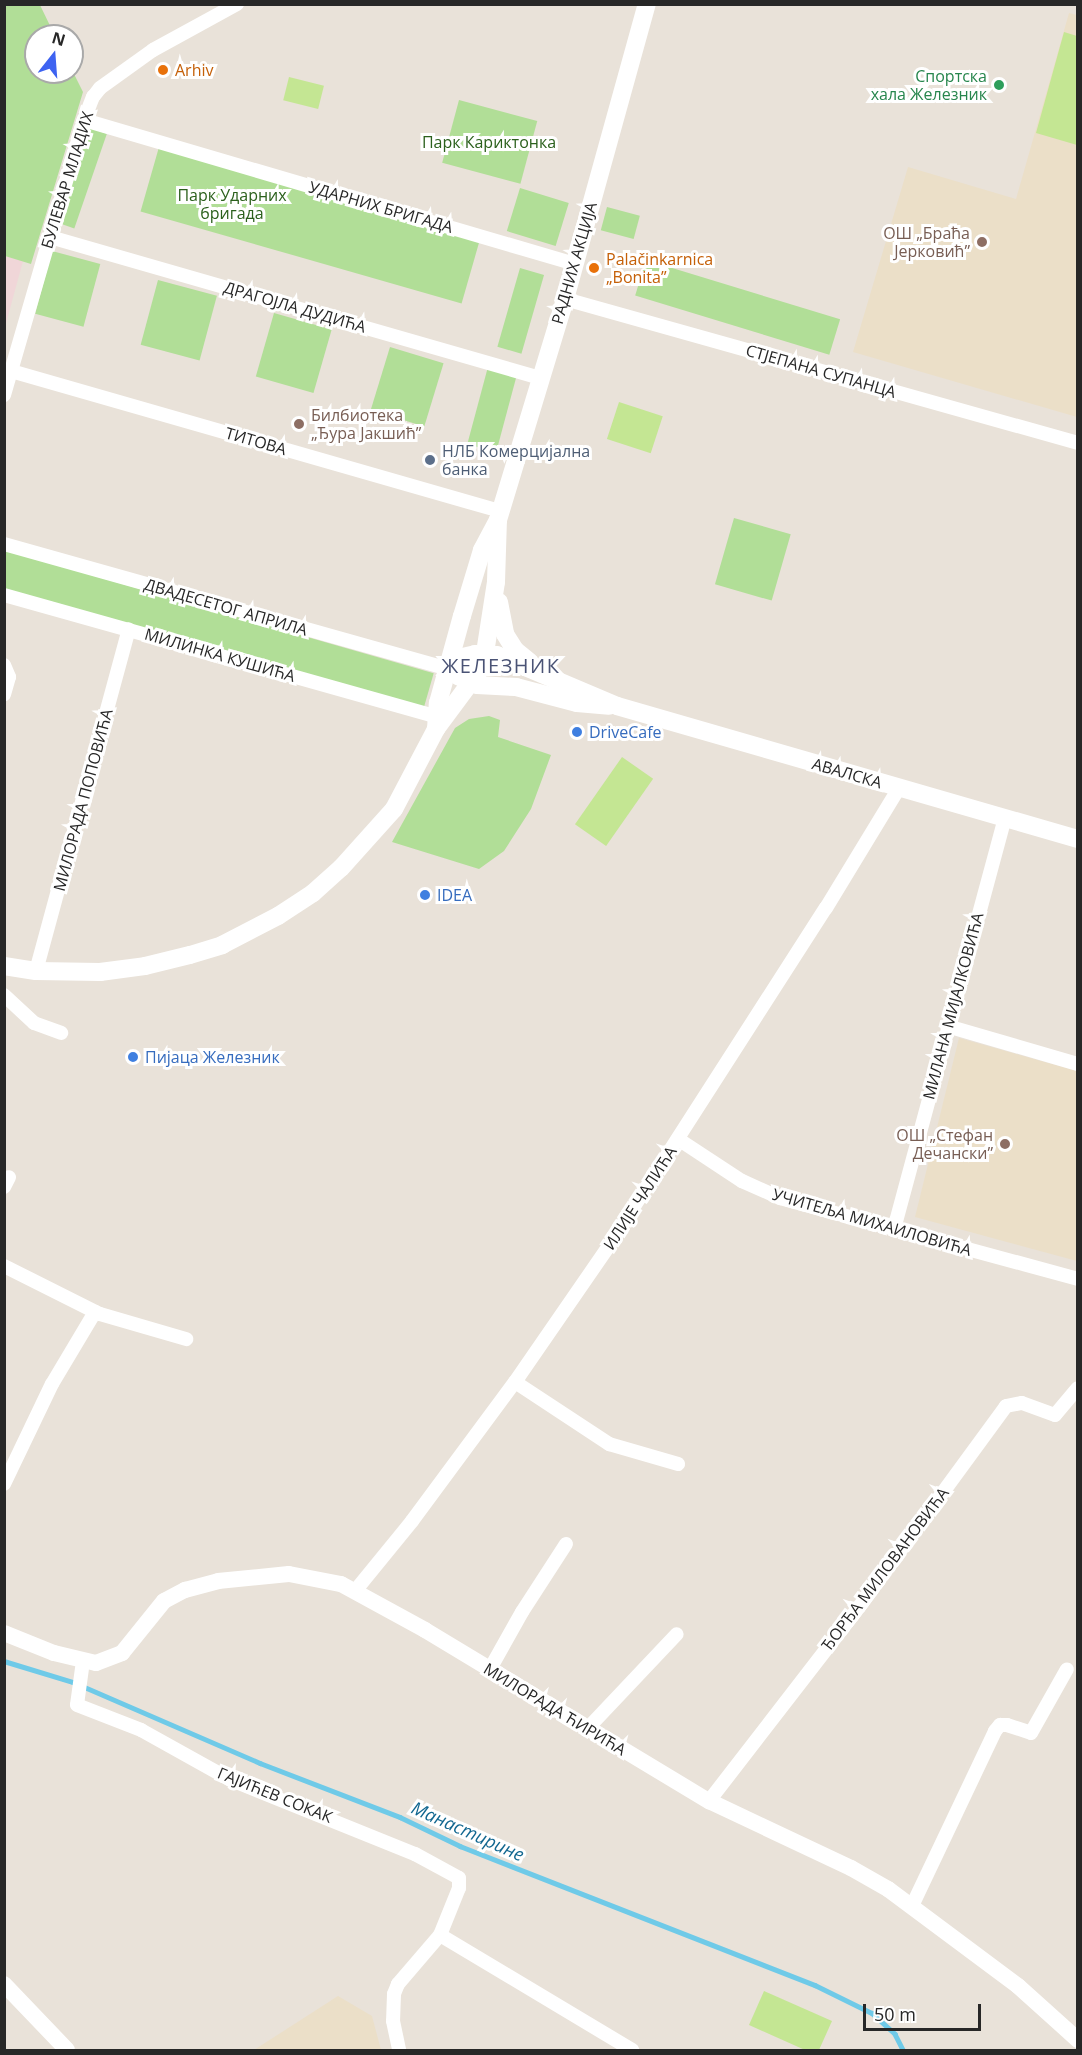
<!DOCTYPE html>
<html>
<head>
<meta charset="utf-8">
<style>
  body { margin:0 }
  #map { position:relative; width:1082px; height:2055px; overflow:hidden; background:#e9e2d9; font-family:"Open Sans",sans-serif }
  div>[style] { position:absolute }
  .education>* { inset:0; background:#ebdfc8 }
  .medical>* { inset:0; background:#f0d6d8 }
  .green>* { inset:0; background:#b1de97; transform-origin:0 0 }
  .pitch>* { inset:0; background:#c4e693; transform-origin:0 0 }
  .stream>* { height:4.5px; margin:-2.25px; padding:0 2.25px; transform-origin:2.25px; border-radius:2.25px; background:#6fcae8 }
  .minor>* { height:14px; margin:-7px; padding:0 7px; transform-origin:7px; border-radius:7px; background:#fff }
  .tertiary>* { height:16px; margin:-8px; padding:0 8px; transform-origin:8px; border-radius:8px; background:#fff }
  .secondary>* { height:18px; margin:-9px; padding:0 9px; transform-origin:9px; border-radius:9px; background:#fff }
  .dots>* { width:16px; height:16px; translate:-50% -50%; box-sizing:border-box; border:3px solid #fff; border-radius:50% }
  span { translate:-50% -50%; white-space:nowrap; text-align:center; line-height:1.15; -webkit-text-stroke:6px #fff; paint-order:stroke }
  .food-label { font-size:16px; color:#c56008 }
  .left { translate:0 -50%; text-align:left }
  .leisure-label { font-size:16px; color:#27864d }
  .right { translate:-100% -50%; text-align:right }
  .park-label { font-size:16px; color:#2b601c }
  .street-label { font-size:16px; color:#272727 }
  .education-label { font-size:16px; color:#785e54 }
  .service-label { font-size:16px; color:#4e5e75 }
  .shop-label { font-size:16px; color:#366cbe }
  .water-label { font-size:18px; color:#126790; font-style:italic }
  .quarter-label { font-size:20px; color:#4a5375; letter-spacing:1.5px }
  .frame { position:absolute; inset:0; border:6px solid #272727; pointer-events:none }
  .north { position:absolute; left:24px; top:24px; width:60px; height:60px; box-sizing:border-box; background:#fff; border:2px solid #a9a9a9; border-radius:50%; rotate:17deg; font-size:16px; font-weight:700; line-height:24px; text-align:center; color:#272727 }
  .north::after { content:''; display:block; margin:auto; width:21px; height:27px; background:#3e63f1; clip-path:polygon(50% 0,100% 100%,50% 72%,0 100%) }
  .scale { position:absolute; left:863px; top:2004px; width:118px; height:27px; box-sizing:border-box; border:3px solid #272727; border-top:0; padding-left:8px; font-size:18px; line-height:21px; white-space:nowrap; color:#272727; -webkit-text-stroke:4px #fff; paint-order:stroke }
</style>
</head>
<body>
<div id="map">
  <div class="education">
    <i style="clip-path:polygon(1069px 13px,1077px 15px,1077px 417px,853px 352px,908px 167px,1016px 199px)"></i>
    <i style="clip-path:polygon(959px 1038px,1077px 1071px,1077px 1261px,915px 1217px)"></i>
    <i style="clip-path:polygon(338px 1996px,372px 2016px,381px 2050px,254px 2050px)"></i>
  </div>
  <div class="medical">
    <i style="clip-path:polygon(5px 256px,23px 261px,5px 327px)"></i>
  </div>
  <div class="green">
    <i style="clip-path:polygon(4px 5px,40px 5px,55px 36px,36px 36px,36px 72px,72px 72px,72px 70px,83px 92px,31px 264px,5px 256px)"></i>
    <i style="left:459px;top:100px;width:81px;height:65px;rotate:15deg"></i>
    <i style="left:87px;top:127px;width:21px;height:100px;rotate:19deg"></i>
    <i style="left:159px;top:147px;width:334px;height:67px;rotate:16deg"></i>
    <i style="left:520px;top:188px;width:51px;height:45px;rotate:17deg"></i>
    <i style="left:607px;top:207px;width:34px;height:24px;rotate:15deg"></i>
    <i style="left:52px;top:251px;width:50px;height:65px;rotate:15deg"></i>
    <i style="left:646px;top:260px;width:203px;height:37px;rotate:17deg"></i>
    <i style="left:520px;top:268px;width:25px;height:82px;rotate:16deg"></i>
    <i style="left:158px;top:280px;width:61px;height:67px;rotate:15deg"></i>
    <i style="left:274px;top:313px;width:60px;height:66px;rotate:16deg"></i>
    <i style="left:390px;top:347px;width:56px;height:66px;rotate:17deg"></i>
    <i style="left:489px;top:363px;width:30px;height:84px;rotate:15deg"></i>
    <i style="left:734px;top:518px;width:59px;height:69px;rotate:16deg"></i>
    <i style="left:4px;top:550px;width:447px;height:39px;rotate:16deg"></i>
    <i style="clip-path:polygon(489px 716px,500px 720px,498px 737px,551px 755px,531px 809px,504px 851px,479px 869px,392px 842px,455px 728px,469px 719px)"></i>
  </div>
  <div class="pitch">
    <i style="clip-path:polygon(1064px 32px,1077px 36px,1077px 145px,1036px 133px)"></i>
    <i style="left:289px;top:77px;width:36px;height:24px;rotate:14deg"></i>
    <i style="left:619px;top:402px;width:46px;height:39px;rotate:18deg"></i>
    <i style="left:622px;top:757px;width:38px;height:82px;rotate:35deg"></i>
    <i style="clip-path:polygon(764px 1991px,832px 2021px,819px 2050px,805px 2050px,749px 2025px)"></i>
  </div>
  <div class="stream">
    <i style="left:4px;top:1661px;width:72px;rotate:16.9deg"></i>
    <i style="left:73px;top:1682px;width:204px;rotate:23.4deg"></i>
    <i style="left:260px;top:1763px;width:150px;rotate:21.1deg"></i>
    <i style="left:400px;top:1817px;width:67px;rotate:25.8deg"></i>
    <i style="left:460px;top:1846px;width:381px;rotate:21.4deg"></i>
    <i style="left:815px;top:1985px;width:64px;rotate:26.2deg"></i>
    <i style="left:872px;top:2013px;width:31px;rotate:42deg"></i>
    <i style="left:895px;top:2034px;width:18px;rotate:63deg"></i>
  </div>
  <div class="minor">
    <i style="left:84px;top:120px;width:512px;rotate:16.35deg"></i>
    <i style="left:50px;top:237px;width:510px;rotate:16.05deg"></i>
    <i style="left:565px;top:299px;width:533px;rotate:15.68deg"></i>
    <i style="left:11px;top:371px;width:509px;rotate:15.98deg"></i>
    <i style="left:4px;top:395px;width:286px;rotate:-73.8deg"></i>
    <i style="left:84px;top:120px;width:25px;rotate:-69deg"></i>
    <i style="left:93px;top:97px;width:11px;rotate:-52deg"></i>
    <i style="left:100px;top:88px;width:65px;rotate:-35.6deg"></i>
    <i style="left:153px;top:50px;width:96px;rotate:-28.7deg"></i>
    <i style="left:4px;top:544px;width:461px;rotate:15.7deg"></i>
    <i style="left:4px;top:595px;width:448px;rotate:15.7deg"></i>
    <i style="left:4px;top:665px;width:13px;rotate:67deg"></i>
    <i style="left:9px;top:677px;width:18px;rotate:106deg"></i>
    <i style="left:36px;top:971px;width:354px;rotate:-74.8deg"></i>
    <i style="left:4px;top:995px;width:41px;rotate:43deg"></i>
    <i style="left:34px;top:1023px;width:29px;rotate:20deg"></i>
    <i style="left:947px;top:1026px;width:136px;rotate:16.2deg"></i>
    <i style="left:678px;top:1139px;width:77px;rotate:33.3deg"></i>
    <i style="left:742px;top:1181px;width:42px;rotate:24.1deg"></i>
    <i style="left:780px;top:1198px;width:309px;rotate:15.2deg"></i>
    <i style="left:4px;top:1187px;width:11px;rotate:-63deg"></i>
    <i style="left:894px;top:1229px;width:426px;rotate:-74.9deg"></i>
    <i style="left:4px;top:1266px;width:107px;rotate:26.6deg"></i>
    <i style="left:100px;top:1314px;width:90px;rotate:16.2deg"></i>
    <i style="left:515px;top:1382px;width:113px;rotate:33.4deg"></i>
    <i style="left:609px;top:1444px;width:72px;rotate:16.2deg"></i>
    <i style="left:4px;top:1484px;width:111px;rotate:-64.4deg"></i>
    <i style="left:52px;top:1384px;width:84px;rotate:-59.2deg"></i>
    <i style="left:355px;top:1591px;width:90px;rotate:-50.8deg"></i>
    <i style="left:412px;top:1521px;width:173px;rotate:-53.5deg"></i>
    <i style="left:515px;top:1382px;width:164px;rotate:-55.4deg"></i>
    <i style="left:608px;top:1247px;width:403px;rotate:-57.3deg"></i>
    <i style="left:826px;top:908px;width:140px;rotate:-58.7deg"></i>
    <i style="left:83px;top:1661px;width:44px;rotate:97.8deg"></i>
    <i style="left:77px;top:1705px;width:69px;rotate:21.3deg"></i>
    <i style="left:141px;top:1730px;width:101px;rotate:29.1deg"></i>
    <i style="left:229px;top:1779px;width:201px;rotate:22deg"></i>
    <i style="left:415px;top:1854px;width:50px;rotate:28.6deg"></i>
    <i style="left:459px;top:1878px;width:10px;rotate:90deg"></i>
    <i style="left:459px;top:1888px;width:51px;rotate:112deg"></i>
    <i style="left:440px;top:1935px;width:65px;rotate:130.6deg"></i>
    <i style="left:398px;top:1984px;width:11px;rotate:112deg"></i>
    <i style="left:394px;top:1994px;width:27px;rotate:92deg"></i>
    <i style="left:393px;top:2021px;width:30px;rotate:78deg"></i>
    <i style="left:490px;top:1669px;width:65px;rotate:-60.7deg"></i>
    <i style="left:522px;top:1612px;width:81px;rotate:-57.1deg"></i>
    <i style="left:588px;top:1728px;width:129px;rotate:-46.6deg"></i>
    <i style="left:709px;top:1801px;width:245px;rotate:-52.3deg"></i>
    <i style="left:859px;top:1607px;width:249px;rotate:-53.8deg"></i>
    <i style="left:1006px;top:1406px;width:16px;rotate:-11deg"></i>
    <i style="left:1022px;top:1403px;width:35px;rotate:20deg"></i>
    <i style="left:1055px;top:1415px;width:35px;rotate:-50deg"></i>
    <i style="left:912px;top:1906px;width:194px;rotate:-64.6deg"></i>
    <i style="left:995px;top:1731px;width:8px;rotate:-50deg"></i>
    <i style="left:1000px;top:1725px;width:7px"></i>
    <i style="left:1007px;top:1725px;width:25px;rotate:18deg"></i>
    <i style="left:1031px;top:1733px;width:73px;rotate:-60.6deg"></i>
    <i style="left:440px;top:1935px;width:224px;rotate:30.9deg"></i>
  </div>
  <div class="tertiary">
    <i style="left:4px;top:1633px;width:54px;rotate:21.8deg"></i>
    <i style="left:54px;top:1653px;width:43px;rotate:13.4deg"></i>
    <i style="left:96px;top:1663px;width:28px;rotate:-21deg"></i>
    <i style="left:122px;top:1653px;width:67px;rotate:-51.1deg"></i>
    <i style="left:164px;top:1601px;width:24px;rotate:-28deg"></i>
    <i style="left:185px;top:1590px;width:34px;rotate:-15deg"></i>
    <i style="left:218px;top:1581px;width:71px;rotate:-5.6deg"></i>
    <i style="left:289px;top:1574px;width:53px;rotate:10.9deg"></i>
    <i style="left:341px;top:1584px;width:96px;rotate:28.7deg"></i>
    <i style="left:425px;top:1630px;width:332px;rotate:31.1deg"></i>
    <i style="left:709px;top:1801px;width:157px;rotate:25.3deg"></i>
    <i style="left:851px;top:1868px;width:43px;rotate:29.6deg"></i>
    <i style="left:888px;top:1889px;width:162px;rotate:36.7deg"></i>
    <i style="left:1018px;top:1986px;width:81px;rotate:42deg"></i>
    <i style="left:4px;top:1984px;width:91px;rotate:46.3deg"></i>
  </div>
  <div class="secondary">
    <i style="left:499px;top:602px;width:33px;rotate:79deg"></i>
    <i style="left:505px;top:634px;width:19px;rotate:58deg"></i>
    <i style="left:515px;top:650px;width:19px;rotate:39deg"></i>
    <i style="left:449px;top:666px;width:12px;rotate:-42deg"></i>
    <i style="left:458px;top:658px;width:17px;rotate:-13deg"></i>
    <i style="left:475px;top:654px;width:22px;rotate:3deg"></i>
    <i style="left:497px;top:655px;width:130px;rotate:23deg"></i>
    <i style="left:617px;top:706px;width:480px;rotate:16.1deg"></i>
    <i style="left:449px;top:666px;width:13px;rotate:48deg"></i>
    <i style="left:458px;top:676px;width:21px;rotate:25deg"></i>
    <i style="left:477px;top:685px;width:39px;rotate:3deg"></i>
    <i style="left:516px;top:687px;width:63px;rotate:14.7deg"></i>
    <i style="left:577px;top:703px;width:32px;rotate:5deg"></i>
    <i style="left:436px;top:729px;width:26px;rotate:-86deg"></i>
    <i style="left:438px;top:703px;width:90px;rotate:-74.6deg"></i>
    <i style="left:462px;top:616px;width:69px;rotate:-73.1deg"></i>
    <i style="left:482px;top:550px;width:34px;rotate:-62deg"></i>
    <i style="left:498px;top:520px;width:231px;rotate:-73.1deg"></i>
    <i style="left:565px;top:299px;width:306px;rotate:-74.5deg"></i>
    <i style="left:4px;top:966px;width:32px;rotate:9deg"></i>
    <i style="left:36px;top:971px;width:64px;rotate:0.9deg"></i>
    <i style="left:100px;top:972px;width:45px;rotate:-7.6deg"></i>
    <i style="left:145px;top:966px;width:46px;rotate:-13.7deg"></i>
    <i style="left:190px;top:955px;width:34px;rotate:-17deg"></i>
    <i style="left:222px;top:945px;width:63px;rotate:-27.4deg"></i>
    <i style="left:278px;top:916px;width:42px;rotate:-33.3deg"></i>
    <i style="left:313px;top:893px;width:38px;rotate:-42deg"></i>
    <i style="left:341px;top:868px;width:79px;rotate:-48.1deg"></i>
    <i style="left:394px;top:809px;width:90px;rotate:-62.3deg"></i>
    <i style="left:436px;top:729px;width:72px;rotate:-53.4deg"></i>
    <i style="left:479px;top:671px;width:19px;rotate:-72deg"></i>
    <i style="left:485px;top:653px;width:72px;rotate:-81.2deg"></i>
    <i style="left:496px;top:582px;width:62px;rotate:-88.2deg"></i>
  </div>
  <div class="dots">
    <i style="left:163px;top:70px;background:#e8710a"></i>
    <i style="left:999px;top:85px;background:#2e9e5b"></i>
    <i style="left:982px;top:242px;background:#8d6e63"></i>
    <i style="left:594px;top:268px;background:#e8710a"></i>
    <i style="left:299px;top:424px;background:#8d6e63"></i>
    <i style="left:430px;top:460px;background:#5c6f8a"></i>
    <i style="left:577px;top:732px;background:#3f7fe0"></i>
    <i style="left:425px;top:895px;background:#3f7fe0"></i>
    <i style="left:133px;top:1057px;background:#3f7fe0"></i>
    <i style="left:1005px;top:1144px;background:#8d6e63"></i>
  </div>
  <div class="food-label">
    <span class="left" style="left:175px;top:70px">Arhiv</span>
    <span class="left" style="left:606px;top:268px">Palačinkarnica<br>„Bonita”</span>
  </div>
  <div class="leisure-label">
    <span class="right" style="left:987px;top:85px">Спортска<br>хала Железник</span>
  </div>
  <div class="park-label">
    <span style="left:489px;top:142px">Парк Кариктонка</span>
    <span style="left:232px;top:204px">Парк Ударних<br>бригада</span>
  </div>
  <div class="street-label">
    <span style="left:67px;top:180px;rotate:-73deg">БУЛЕВАР МЛАДИХ</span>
    <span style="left:381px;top:207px;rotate:16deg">УДАРНИХ БРИГАДА</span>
    <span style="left:574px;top:263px;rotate:-74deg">РАДНИХ АКЦИЈА</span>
    <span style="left:295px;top:307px;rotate:16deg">ДРАГОЈЛА ДУДИЋА</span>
    <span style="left:821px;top:371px;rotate:16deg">СТЈЕПАНА СУПАНЦА</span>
    <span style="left:256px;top:441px;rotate:16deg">ТИТОВА</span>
    <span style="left:226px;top:607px;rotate:16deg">ДВАДЕСЕТОГ АПРИЛА</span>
    <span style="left:220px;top:655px;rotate:16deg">МИЛИНКА КУШИЋА</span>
    <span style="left:847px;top:773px;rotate:16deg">АВАЛСКА</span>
    <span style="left:83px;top:800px;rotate:-75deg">МИЛОРАДА ПОПОВИЋА</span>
    <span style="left:953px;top:1006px;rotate:-75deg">МИЛАНА МИЈАЛКОВИЋА</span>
    <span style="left:640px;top:1198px;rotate:-57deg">ИЛИЈЕ ЧАЛИЋА</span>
    <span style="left:872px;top:1222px;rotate:16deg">УЧИТЕЉА МИХАИЛОВИЋА</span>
    <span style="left:885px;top:1569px;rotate:-53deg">ЂОРЂА МИЛОВАНОВИЋА</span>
    <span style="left:555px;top:1709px;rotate:31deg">МИЛОРАДА ЋИРИЋА</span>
    <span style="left:275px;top:1795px;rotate:22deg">ГАЈИЋЕВ СОКАК</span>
  </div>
  <div class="education-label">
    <span class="right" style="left:970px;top:242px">ОШ „Браћа<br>Јерковић”</span>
    <span class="left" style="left:311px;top:424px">Билбиотека<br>„Ђура Јакшић”</span>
    <span class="right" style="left:993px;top:1144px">ОШ „Стефан<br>Дечански”</span>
  </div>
  <div class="service-label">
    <span class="left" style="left:442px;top:460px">НЛБ Комерцијална<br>банка</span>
  </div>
  <div class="shop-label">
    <span class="left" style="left:589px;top:732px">DriveCafe</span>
    <span class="left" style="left:437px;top:895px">IDEA</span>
    <span class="left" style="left:145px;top:1057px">Пијаца Железник</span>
  </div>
  <div class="water-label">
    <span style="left:468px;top:1831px;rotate:24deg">Манастирине</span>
  </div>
  <div class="quarter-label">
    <span style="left:501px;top:665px">ЖЕЛЕЗНИК</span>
  </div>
  <div class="frame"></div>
  <div class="north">N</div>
  <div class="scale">50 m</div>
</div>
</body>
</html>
